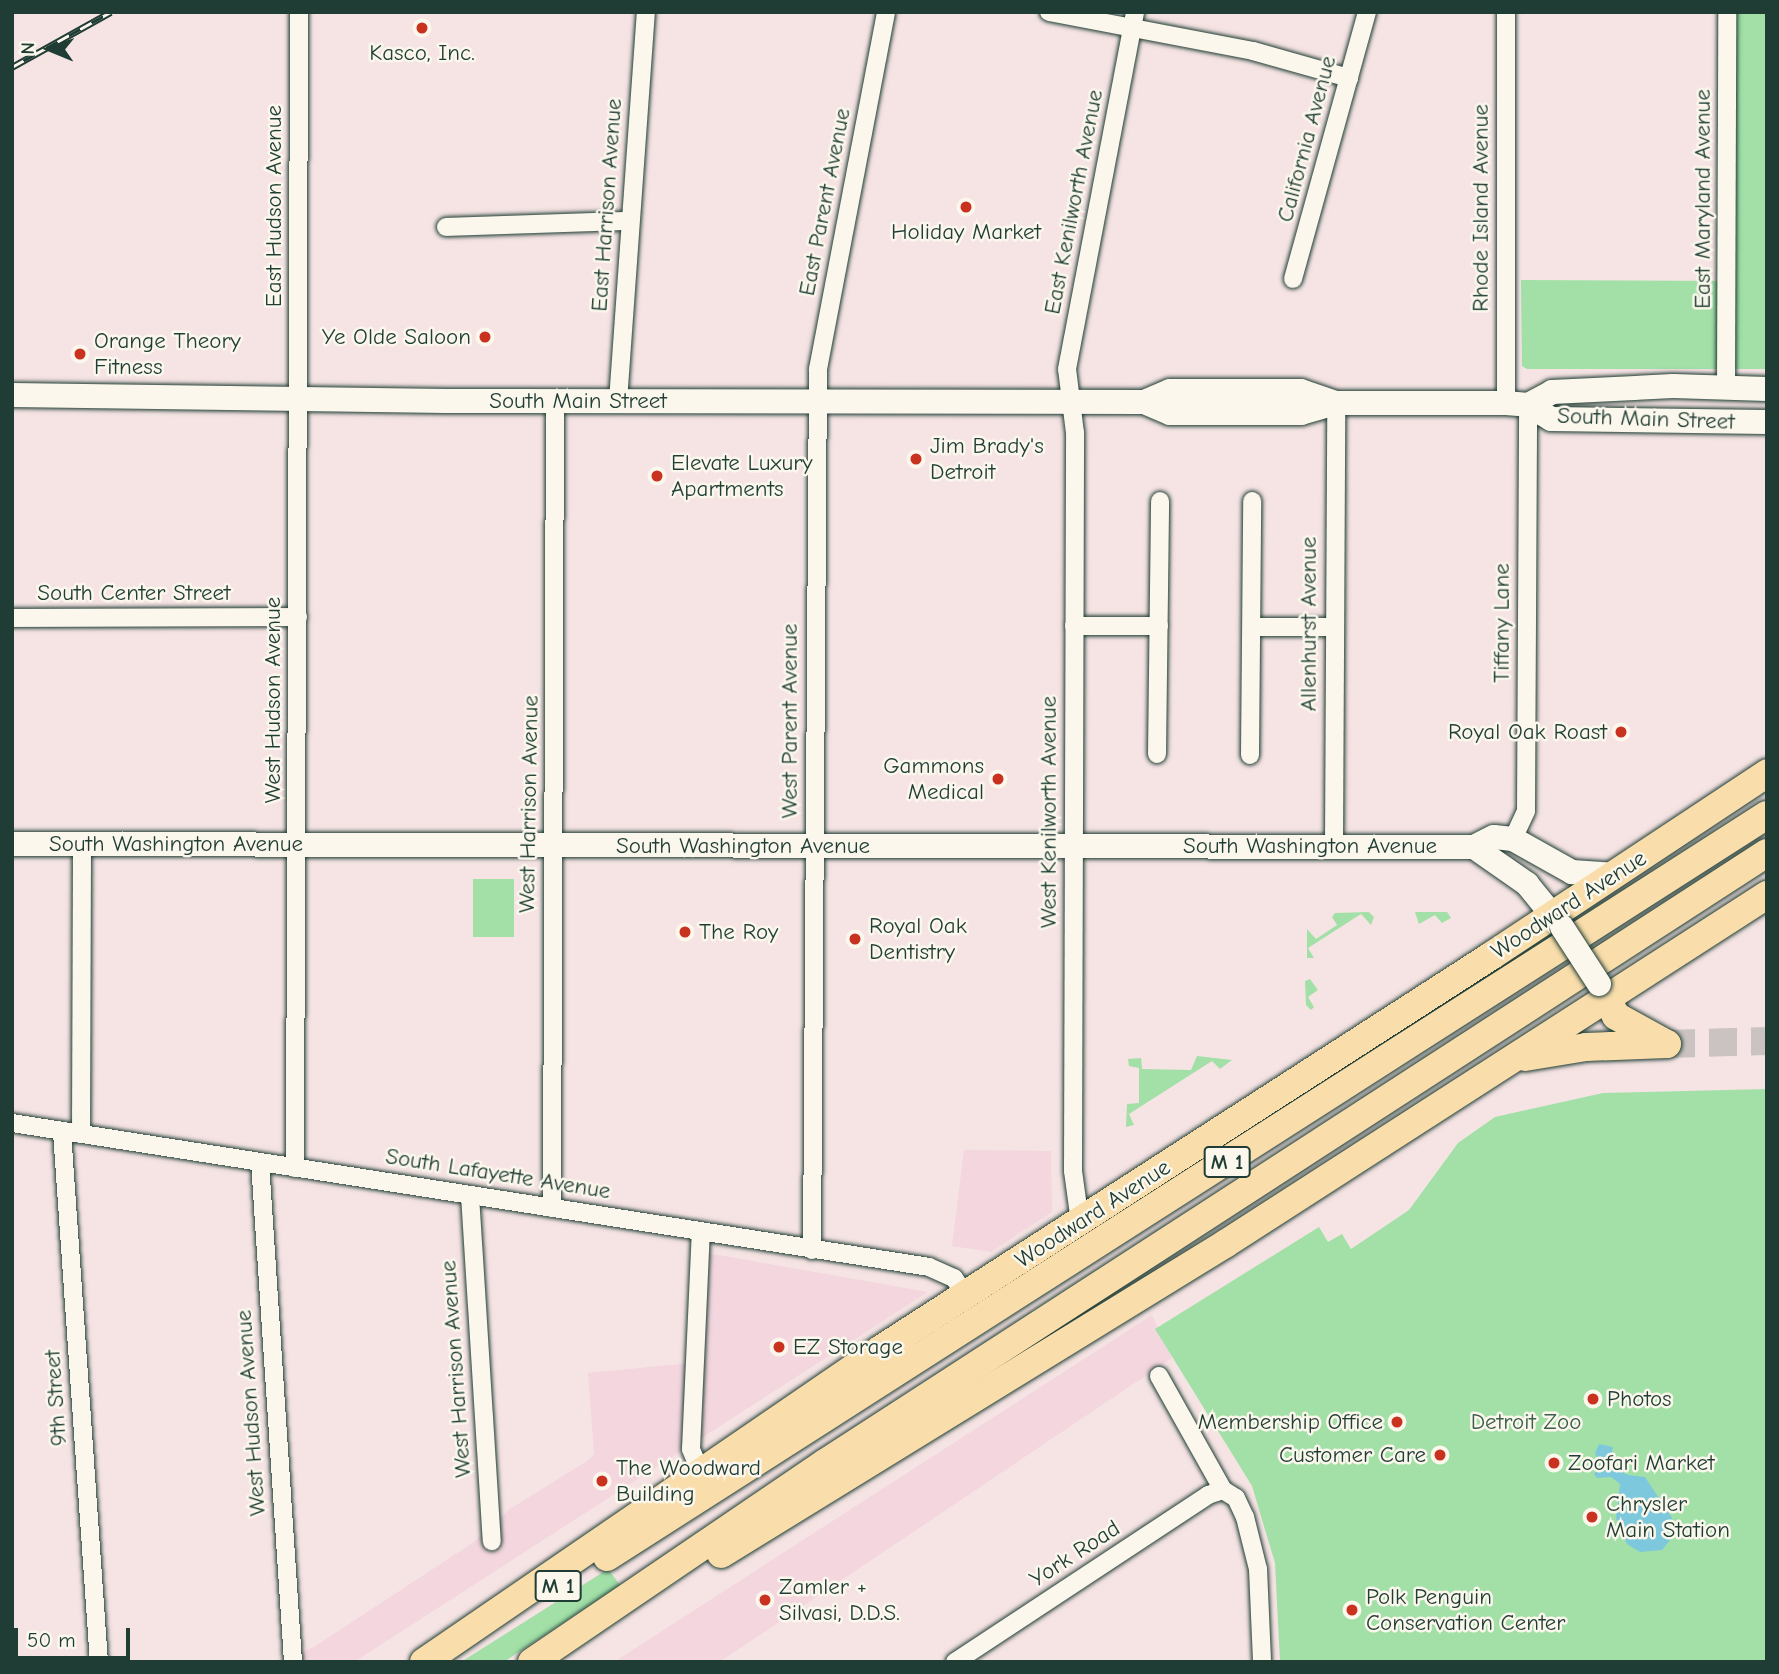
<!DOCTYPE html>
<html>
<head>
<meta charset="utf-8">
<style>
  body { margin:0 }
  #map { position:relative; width:1779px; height:1674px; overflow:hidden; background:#f6e4e4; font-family:"Comic Neue",sans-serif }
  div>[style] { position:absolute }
  .built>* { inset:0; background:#f3d6de }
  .green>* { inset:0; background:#a2e0a8; transform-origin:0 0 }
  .water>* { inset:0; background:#7dc8dd }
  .primary-tunnel>* { height:28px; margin-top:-14px; transform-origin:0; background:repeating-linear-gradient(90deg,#cbc3c1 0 28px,transparent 0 42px) }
  .roads { filter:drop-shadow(0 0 2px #1f3d34) drop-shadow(0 0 2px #1f3d34) }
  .minor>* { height:18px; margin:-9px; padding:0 9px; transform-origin:9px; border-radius:9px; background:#fbf7ec }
  .secondary>* { height:24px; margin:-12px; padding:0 12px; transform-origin:12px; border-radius:12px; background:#fbf7ec }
  .primary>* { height:28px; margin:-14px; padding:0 14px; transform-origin:14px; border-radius:14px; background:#f9ddab }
  .rail>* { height:7px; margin-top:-3.5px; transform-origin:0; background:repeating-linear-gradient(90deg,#fbf7ec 0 13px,#1f3d34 0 26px); box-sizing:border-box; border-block:2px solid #1f3d34 }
  .bridges { filter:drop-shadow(0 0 2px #1f3d34) drop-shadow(0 0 2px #1f3d34) }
  .secondary-bridge>* { height:24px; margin:-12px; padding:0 12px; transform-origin:12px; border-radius:12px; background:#fbf7ec }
  .dots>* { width:19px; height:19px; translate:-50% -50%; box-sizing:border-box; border:4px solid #fbf7ec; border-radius:50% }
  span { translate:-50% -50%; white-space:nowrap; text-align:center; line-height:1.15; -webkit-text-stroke:5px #fbf7ec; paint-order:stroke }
  .shield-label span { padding:2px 5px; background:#fbf7ec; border:2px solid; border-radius:5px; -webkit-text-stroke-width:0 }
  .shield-label { font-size:21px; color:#1f3d34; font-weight:700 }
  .poi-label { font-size:23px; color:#1f3d34 }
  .right { translate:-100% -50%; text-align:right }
  .left { translate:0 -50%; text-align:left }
  .street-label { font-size:23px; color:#1f3d34 }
  .park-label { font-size:23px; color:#395e4b }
  .frame { position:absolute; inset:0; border:14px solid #1f3d34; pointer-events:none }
  .north { position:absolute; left:14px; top:14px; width:70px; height:70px; -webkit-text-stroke:5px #fbf7ec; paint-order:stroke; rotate:272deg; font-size:19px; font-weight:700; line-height:28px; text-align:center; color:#1f3d34 }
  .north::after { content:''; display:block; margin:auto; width:24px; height:32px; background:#1f3d34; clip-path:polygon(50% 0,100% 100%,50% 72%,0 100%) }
  .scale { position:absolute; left:14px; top:1628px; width:116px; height:32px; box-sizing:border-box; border:4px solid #1f3d34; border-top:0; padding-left:9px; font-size:21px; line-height:24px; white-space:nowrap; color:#1f3d34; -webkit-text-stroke:5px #fbf7ec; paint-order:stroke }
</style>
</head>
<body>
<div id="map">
  <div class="built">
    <i style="clip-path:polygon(964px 1150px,1051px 1151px,1052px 1212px,991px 1252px,952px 1246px)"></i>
    <i style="clip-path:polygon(707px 1253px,928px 1292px,354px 1662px,274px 1662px,314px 1647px,474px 1542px,510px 1509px,587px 1461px,594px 1454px,588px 1373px,701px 1362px)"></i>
    <i style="clip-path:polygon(1152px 1315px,1172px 1358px,751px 1641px,719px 1662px,614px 1662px)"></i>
  </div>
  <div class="green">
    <i style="clip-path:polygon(1735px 12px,1767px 12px,1767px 369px,1527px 369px,1522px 366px,1521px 280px,1735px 281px)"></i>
    <i style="left:514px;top:879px;width:58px;height:41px;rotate:90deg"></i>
    <i style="clip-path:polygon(1369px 912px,1374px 917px,1371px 925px,1361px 914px,1308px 948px,1314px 958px,1307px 958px,1307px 929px,1316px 939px,1337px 925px,1332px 917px,1335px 913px)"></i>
    <i style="clip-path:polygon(1415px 912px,1447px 912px,1451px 918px,1442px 923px,1435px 915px,1419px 924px)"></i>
    <i style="clip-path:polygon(1310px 979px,1318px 990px,1308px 997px,1314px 1007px,1311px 1010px,1306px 1005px,1305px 981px)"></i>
    <i style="clip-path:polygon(1197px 1056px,1232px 1060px,1220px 1069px,1212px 1061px,1129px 1114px,1134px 1125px,1126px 1127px,1127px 1104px,1139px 1103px,1139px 1068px,1129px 1066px,1128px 1059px,1141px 1058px,1142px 1069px,1191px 1070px)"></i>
    <i style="clip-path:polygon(1767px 1089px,1767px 1662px,1280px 1662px,1275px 1563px,1252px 1486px,1155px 1329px,1319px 1227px,1328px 1242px,1342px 1234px,1351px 1249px,1409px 1210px,1458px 1143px,1495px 1117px,1603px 1093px)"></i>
    <i style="clip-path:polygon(608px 1569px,620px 1585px,504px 1662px,461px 1662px)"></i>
  </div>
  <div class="water">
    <i style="clip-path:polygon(1599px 1444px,1613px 1447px,1610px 1466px,1628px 1475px,1645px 1477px,1672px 1518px,1675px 1534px,1662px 1550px,1640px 1552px,1627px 1544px,1616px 1518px,1620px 1484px,1611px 1477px,1597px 1478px,1594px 1474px,1600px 1464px,1595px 1453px)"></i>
  </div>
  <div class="primary-tunnel">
    <i style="left:1667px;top:1044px;width:100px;rotate:-1.7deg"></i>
  </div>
  <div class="roads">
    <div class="minor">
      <i style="left:1049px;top:12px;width:208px;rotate:10.8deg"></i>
      <i style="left:1253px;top:51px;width:100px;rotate:15.7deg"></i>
      <i style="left:1506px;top:12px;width:391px;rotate:90deg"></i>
      <i style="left:446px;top:227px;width:184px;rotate:-1.9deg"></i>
      <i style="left:1293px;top:279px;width:277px;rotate:-74.5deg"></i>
      <i style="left:1726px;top:387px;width:375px;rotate:-89.8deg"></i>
      <i style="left:618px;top:401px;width:390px;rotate:-85.9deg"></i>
      <i style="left:12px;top:618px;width:286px;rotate:-0.2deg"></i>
      <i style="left:1074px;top:626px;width:85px"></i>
      <i style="left:1252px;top:627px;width:82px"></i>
      <i style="left:1157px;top:754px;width:253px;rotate:-89.3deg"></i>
      <i style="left:1250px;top:755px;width:254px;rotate:-89.5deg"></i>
      <i style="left:1513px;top:839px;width:31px;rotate:-65deg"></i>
      <i style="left:1526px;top:811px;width:406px;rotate:-89.7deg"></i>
      <i style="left:1334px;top:844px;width:441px;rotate:-89.7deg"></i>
      <i style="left:12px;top:1123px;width:928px;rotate:8.92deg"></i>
      <i style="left:929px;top:1267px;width:27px;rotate:24deg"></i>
      <i style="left:954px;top:1278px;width:22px;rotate:56deg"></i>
      <i style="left:62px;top:1132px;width:531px;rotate:86.01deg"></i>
      <i style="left:81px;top:1134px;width:290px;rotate:-89.8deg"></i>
      <i style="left:260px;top:1162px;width:501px;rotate:86.22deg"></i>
      <i style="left:295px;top:1168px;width:1156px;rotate:-89.8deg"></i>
      <i style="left:470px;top:1195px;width:347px;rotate:86.4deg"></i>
      <i style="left:552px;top:1208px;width:806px;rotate:-89.79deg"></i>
      <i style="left:1080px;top:1222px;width:51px;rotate:-97.8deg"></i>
      <i style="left:1073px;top:1171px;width:738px;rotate:-89.84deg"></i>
      <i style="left:1075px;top:433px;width:64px;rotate:-97.1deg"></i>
      <i style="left:1067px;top:369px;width:363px;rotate:-79.2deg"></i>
      <i style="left:812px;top:1250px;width:881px;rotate:-89.61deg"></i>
      <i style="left:818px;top:369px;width:363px;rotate:-79.2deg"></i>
      <i style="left:1159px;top:1376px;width:131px;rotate:60.7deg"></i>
      <i style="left:1223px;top:1490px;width:15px;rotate:32deg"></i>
      <i style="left:1236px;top:1498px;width:21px;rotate:65deg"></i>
      <i style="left:1245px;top:1517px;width:54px;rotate:76deg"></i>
      <i style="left:1258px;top:1569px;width:93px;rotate:87.5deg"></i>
      <i style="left:701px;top:1473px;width:26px;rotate:-113deg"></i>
      <i style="left:691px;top:1449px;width:218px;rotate:-87.4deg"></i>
      <i style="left:955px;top:1662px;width:303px;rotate:-33.4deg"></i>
      <i style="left:1208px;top:1495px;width:16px;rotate:-18deg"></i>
    </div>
    <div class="secondary">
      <i style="left:12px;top:395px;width:434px;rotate:0.8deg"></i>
      <i style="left:446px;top:401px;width:698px;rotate:0.08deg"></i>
      <i style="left:1144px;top:402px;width:28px;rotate:-23deg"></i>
      <i style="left:1170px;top:391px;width:131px"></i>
      <i style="left:1301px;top:391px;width:37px;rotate:19deg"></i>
      <i style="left:1144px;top:402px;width:28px;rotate:23deg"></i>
      <i style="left:1170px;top:413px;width:131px"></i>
      <i style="left:1301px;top:413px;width:36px;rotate:-16deg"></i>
      <i style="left:1336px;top:403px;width:170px"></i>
      <i style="left:1506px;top:403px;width:22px;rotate:5deg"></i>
      <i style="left:1528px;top:405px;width:27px;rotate:31deg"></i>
      <i style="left:1551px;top:419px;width:216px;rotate:0.8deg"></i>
      <i style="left:1528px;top:405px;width:27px;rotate:-28deg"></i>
      <i style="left:1552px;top:392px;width:121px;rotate:-2.8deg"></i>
      <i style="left:1673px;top:386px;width:94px;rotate:1.8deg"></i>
      <i style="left:12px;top:844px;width:1462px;rotate:0.12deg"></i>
      <i style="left:1474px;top:847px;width:22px;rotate:-27deg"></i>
      <i style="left:1494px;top:837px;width:19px;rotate:6deg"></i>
      <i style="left:1513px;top:839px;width:68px;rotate:29.2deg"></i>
      <i style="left:1572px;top:872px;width:44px;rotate:3.9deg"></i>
      <i style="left:1474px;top:847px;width:65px;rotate:34.9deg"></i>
      <i style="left:1527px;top:884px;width:55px;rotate:50.9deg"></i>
    </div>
    <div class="primary">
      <i style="left:1606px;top:997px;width:21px;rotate:62deg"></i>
      <i style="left:1616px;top:1016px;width:58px;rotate:28.8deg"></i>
      <i style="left:1525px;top:1057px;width:62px;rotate:-9.3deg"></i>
      <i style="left:1586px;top:1047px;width:81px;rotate:-2.1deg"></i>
      <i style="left:721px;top:1554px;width:592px;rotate:-31.59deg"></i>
      <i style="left:1225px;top:1244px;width:645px;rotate:-32.78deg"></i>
      <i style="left:607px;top:1557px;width:1377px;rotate:-32.61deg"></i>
      <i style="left:424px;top:1662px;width:554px;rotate:-34.41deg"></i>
      <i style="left:881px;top:1349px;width:726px;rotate:-32.79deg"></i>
      <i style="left:1491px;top:956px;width:331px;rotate:-33.5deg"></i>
      <i style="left:532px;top:1662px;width:354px;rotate:-34.2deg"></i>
      <i style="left:825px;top:1463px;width:1122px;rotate:-32.93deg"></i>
    </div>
  </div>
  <div class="rail">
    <i style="left:12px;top:67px;width:113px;rotate:-29.1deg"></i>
  </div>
  <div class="bridges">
    <div class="secondary-bridge">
      <i style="left:1562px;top:927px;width:68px;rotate:57deg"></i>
    </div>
  </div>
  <div class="dots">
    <i style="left:422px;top:28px;background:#c8321e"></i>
    <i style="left:966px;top:207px;background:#c8321e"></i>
    <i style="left:485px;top:337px;background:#c8321e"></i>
    <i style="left:80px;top:354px;background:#c8321e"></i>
    <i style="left:916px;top:459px;background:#c8321e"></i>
    <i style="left:657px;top:476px;background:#c8321e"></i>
    <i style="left:1621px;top:732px;background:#c8321e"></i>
    <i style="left:998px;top:779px;background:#c8321e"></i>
    <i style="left:685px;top:932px;background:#c8321e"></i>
    <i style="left:855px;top:939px;background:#c8321e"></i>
    <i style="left:779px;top:1347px;background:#c8321e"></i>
    <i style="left:1593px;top:1399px;background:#c8321e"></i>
    <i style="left:1397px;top:1422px;background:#c8321e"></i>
    <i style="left:1440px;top:1455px;background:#c8321e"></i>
    <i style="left:1554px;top:1463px;background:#c8321e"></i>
    <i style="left:602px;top:1481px;background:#c8321e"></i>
    <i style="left:1592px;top:1517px;background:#c8321e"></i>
    <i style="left:765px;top:1600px;background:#c8321e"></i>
    <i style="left:1352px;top:1610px;background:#c8321e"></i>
  </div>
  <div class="shield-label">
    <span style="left:1227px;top:1162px">M 1</span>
    <span style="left:558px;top:1586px">M 1</span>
  </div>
  <div class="poi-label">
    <span style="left:422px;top:53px">Kasco, Inc.</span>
    <span style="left:966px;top:232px">Holiday Market</span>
    <span class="right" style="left:471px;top:337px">Ye Olde Saloon</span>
    <span class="left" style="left:94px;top:354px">Orange Theory<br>Fitness</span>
    <span class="left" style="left:930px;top:459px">Jim Brady's<br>Detroit</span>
    <span class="left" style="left:671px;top:476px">Elevate Luxury<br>Apartments</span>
    <span class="right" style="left:1607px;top:732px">Royal Oak Roast</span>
    <span class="right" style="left:984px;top:779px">Gammons<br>Medical</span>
    <span class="left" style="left:869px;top:939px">Royal Oak<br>Dentistry</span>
    <span class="left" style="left:699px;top:932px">The Roy</span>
    <span class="left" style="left:793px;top:1347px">EZ Storage</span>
    <span class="left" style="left:1607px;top:1399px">Photos</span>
    <span class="right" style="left:1383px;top:1422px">Membership Office</span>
    <span class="right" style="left:1426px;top:1455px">Customer Care</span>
    <span class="left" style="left:1568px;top:1463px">Zoofari Market</span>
    <span class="left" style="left:616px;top:1481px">The Woodward<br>Building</span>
    <span class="left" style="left:1606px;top:1517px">Chrysler<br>Main Station</span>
    <span class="left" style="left:779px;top:1600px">Zamler +<br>Silvasi, D.D.S.</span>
    <span class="left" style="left:1366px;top:1610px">Polk Penguin<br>Conservation Center</span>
  </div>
  <div class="street-label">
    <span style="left:1307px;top:139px;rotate:-75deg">California Avenue</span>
    <span style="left:1703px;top:199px;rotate:-90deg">East Maryland Avenue</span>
    <span style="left:825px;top:202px;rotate:-79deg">East Parent Avenue</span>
    <span style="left:1074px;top:202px;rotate:-79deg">East Kenilworth Avenue</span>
    <span style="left:607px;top:205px;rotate:-86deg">East Harrison Avenue</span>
    <span style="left:274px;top:206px;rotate:-90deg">East Hudson Avenue</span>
    <span style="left:1481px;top:208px;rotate:-90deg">Rhode Island Avenue</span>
    <span style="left:578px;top:401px">South Main Street</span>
    <span style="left:1646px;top:419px;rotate:2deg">South Main Street</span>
    <span style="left:134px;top:593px">South Center Street</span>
    <span style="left:1502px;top:623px;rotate:-90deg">Tiffany Lane</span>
    <span style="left:1309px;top:624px;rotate:-90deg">Allenhurst Avenue</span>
    <span style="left:273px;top:700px;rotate:-90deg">West Hudson Avenue</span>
    <span style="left:790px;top:721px;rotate:-90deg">West Parent Avenue</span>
    <span style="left:529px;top:804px;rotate:-89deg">West Harrison Avenue</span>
    <span style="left:1049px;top:812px;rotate:-90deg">West Kenilworth Avenue</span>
    <span style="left:176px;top:844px">South Washington Avenue</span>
    <span style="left:743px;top:846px">South Washington Avenue</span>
    <span style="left:1310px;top:846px">South Washington Avenue</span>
    <span style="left:1569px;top:905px;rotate:-33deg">Woodward Avenue</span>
    <span style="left:498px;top:1174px;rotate:9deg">South Lafayette Avenue</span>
    <span style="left:1093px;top:1214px;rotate:-33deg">Woodward Avenue</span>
    <span style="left:456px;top:1369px;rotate:-94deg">West Harrison Avenue</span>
    <span style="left:56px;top:1398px;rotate:-94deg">9th Street</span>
    <span style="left:251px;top:1413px;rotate:-94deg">West Hudson Avenue</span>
    <span style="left:1075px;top:1554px;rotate:-33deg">York Road</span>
  </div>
  <div class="park-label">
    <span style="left:1526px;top:1422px">Detroit Zoo</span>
  </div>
  <div class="frame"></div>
  <div class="north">N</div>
  <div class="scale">50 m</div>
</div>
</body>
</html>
